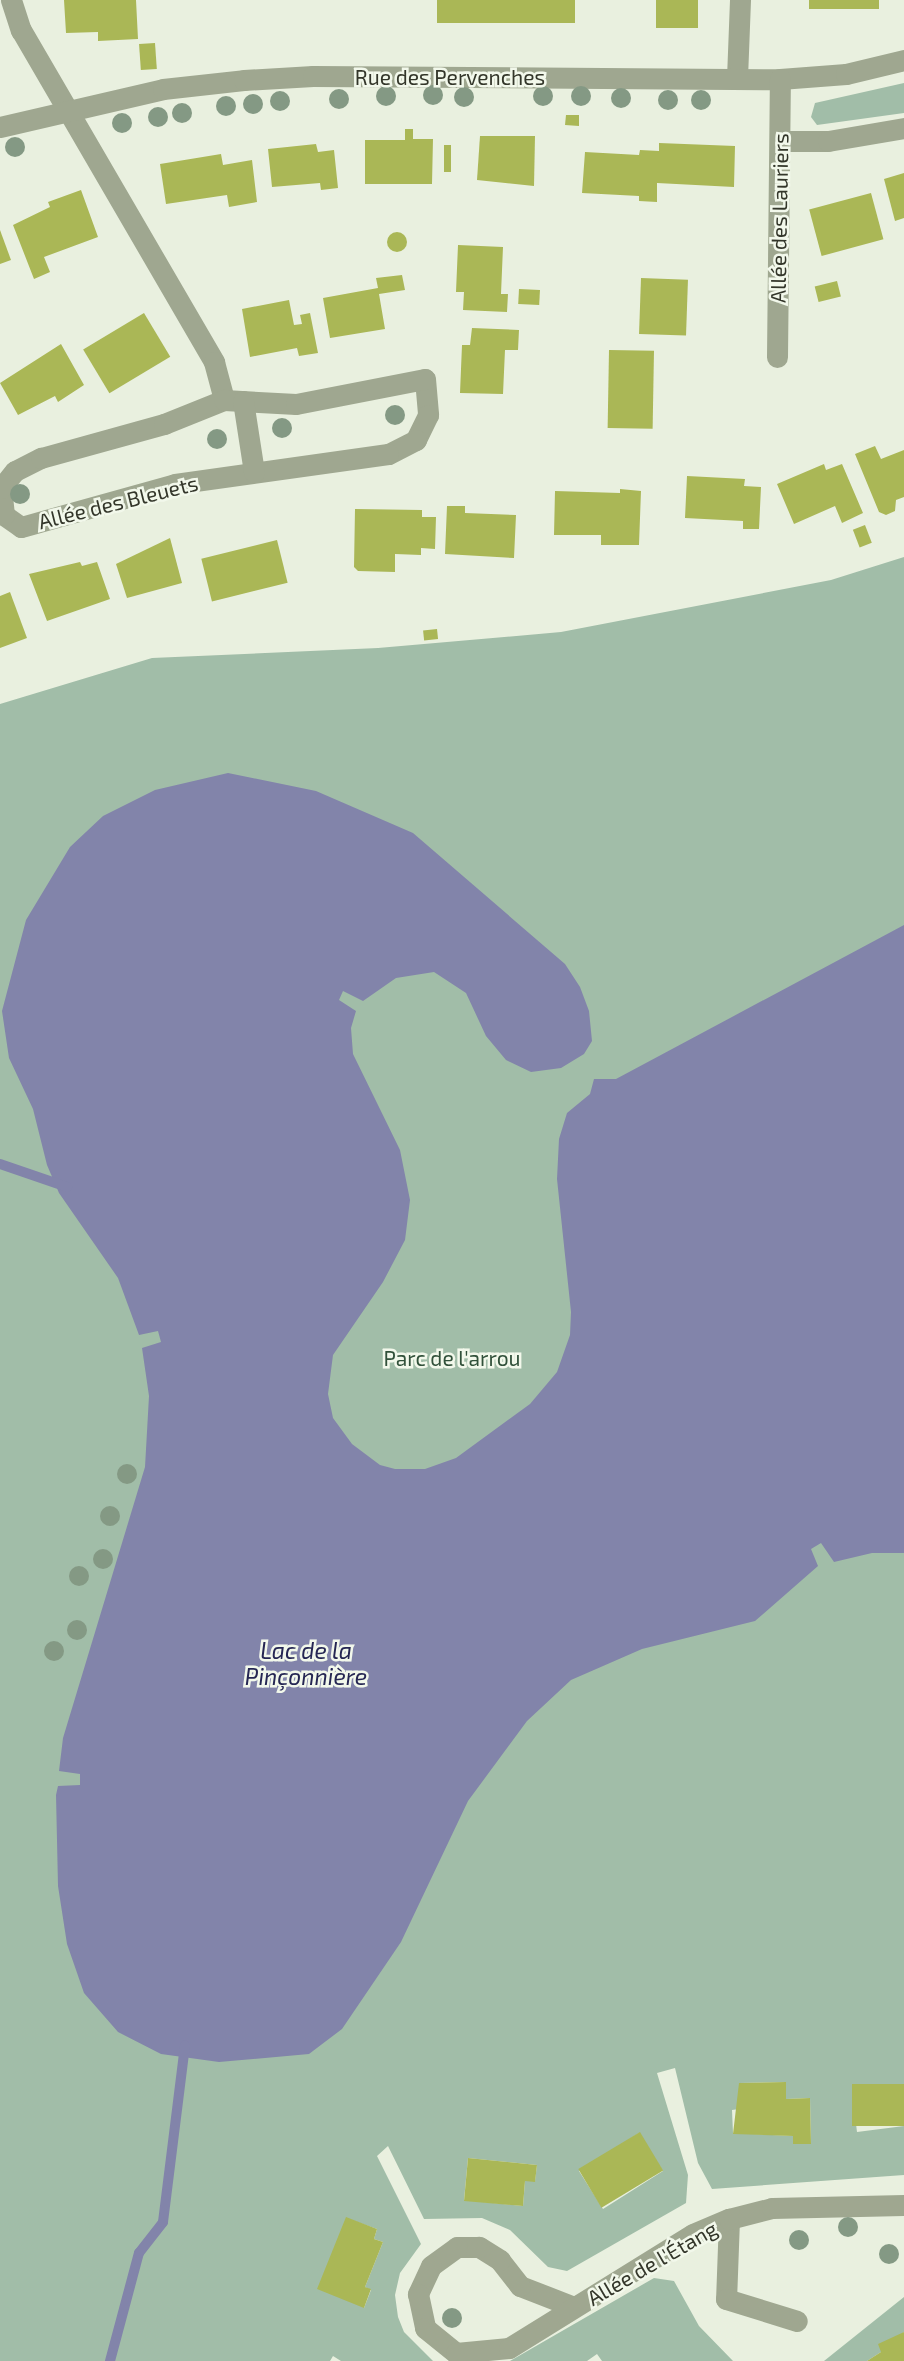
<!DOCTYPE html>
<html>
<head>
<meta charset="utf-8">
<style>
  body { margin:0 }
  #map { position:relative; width:904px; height:2361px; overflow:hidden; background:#e9f0df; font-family:"Exo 2",sans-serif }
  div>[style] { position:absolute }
  .green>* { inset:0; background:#a1bda8 }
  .water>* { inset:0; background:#8284aa }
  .stream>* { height:10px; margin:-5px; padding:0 5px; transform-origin:5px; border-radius:5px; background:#8284aa }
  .building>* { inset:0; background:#aab756; transform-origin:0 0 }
  .round { border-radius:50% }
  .minor>* { height:21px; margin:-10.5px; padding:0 10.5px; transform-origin:10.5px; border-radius:10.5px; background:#9fa790 }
  .trees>* { width:20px; height:20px; margin:-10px; border-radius:50%; background:#849984 }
  span { translate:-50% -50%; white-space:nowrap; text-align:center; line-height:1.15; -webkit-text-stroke:5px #f2f8eb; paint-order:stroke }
  .street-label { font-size:21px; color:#33362a }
  .park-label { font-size:21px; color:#31513a }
  .water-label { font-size:23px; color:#252653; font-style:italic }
</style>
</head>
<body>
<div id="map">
  <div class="green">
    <i style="clip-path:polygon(904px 83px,904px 113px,817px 125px,811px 117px,815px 103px)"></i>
    <i style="clip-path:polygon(evenodd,904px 557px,904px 2084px,852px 2091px,857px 2132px,904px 2126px,904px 2175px,712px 2189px,698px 2163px,675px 2068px,657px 2073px,688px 2175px,686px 2203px,567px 2271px,548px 2267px,510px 2230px,482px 2218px,424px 2219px,388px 2146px,377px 2156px,421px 2244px,400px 2273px,395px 2295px,398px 2317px,404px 2332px,433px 2361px,341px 2361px,333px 2356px,330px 2361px,0 2361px,0 704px,152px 658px,378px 648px,561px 632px,831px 580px,904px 557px,786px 2082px,786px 2099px,810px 2098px,811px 2144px,793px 2144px,793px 2136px,733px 2133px,732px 2110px,739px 2109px,739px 2083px,786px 2082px,904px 557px,639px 2133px,663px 2171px,603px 2209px,579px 2171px,639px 2133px,904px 557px,468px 2158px,537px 2165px,535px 2181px,525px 2181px,523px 2206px,464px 2200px,468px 2158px,904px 557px,346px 2218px,377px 2229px,374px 2239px,383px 2242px,365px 2287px,371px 2290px,364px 2308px,346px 2218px)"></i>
    <i style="clip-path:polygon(654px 2278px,674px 2281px,699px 2326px,733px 2361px,602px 2361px,597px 2354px,587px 2361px,510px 2361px)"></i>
    <i style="clip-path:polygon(904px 2297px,904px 2332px,881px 2352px,867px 2361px,824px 2361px)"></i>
  </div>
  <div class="water">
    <i style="clip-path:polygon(228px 773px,316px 791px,413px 833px,565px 964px,580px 987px,589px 1011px,592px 1041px,584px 1054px,561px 1068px,531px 1072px,506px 1060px,486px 1036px,466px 993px,434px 972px,396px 978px,363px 1001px,343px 991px,339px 1000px,356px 1011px,351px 1028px,353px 1054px,400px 1150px,410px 1200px,405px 1240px,383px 1282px,333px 1355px,328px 1394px,333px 1418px,352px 1444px,380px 1465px,395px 1469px,425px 1469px,456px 1458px,530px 1404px,557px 1372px,570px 1335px,571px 1312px,557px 1179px,559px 1139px,567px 1113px,590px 1094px,594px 1079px,616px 1079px,904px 925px,904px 1553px,872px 1553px,834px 1562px,821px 1543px,811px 1549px,818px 1566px,755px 1621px,642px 1649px,571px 1680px,527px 1721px,468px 1801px,401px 1942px,342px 2029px,309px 2054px,219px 2062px,161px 2054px,118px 2032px,84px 1993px,67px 1944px,58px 1886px,56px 1795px,58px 1786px,80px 1785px,80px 1774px,59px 1771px,63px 1738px,145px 1467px,149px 1396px,142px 1348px,161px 1342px,158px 1331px,139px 1335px,118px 1278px,59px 1193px,47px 1165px,33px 1109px,9px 1058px,2px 1011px,26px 920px,70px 847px,103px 816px,155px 790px)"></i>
  </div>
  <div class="stream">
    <i style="left:0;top:1164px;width:71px;rotate:18.9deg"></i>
    <i style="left:110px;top:2361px;width:112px;rotate:-75deg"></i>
    <i style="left:139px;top:2253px;width:39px;rotate:-52deg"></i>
    <i style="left:163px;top:2222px;width:178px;rotate:-82.9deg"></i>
  </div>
  <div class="building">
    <i style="clip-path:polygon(64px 0,136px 0,138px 39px,98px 41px,98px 32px,66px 33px)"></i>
    <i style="left:437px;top:0;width:138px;height:23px"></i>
    <i style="left:656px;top:0;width:42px;height:28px"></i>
    <i style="left:809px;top:0;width:70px;height:9px"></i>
    <i style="left:155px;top:43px;width:26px;height:16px;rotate:86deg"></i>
    <i style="clip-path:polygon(566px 115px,579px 115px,579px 126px,565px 125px)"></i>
    <i style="clip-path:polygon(405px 129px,413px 129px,413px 139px,433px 139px,432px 184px,365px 184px,365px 140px,405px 140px)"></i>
    <i style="clip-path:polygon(480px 136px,535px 136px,534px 186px,477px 180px)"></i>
    <i style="clip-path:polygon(659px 143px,735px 146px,734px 187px,657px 183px,657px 202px,639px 201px,639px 196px,582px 193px,585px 152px,639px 155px,640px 150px,659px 151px)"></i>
    <i style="clip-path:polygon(316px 144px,318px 152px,334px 150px,338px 188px,321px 190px,320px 183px,272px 187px,268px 149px)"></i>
    <i style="left:444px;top:145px;width:7px;height:27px"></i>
    <i style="clip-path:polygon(221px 154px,223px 165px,252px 160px,257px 202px,229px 207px,227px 195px,166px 204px,160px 164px)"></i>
    <i style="clip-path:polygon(904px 173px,904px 218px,895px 221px,884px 179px)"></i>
    <i style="clip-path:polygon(81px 190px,98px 237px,44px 257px,50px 272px,34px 279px,13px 225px,50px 207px,48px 202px)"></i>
    <i style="left:871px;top:193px;width:48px;height:64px;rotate:75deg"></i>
    <i style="clip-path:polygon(0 230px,11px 260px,0 264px)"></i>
    <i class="round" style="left:387px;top:232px;width:20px;height:20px"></i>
    <i style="clip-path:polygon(458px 245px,503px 247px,501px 294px,508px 294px,507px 312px,463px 310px,464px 292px,456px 292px)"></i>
    <i style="clip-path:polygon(402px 275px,405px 290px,379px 294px,385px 329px,330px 338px,323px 298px,378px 288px,376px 278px)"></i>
    <i style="left:641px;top:278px;width:47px;height:56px;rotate:2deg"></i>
    <i style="left:837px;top:281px;width:16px;height:23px;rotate:76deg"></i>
    <i style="left:519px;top:289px;width:21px;height:15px;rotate:3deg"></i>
    <i style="clip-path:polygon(289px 300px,294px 325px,302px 324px,300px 315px,310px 313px,318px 353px,299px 356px,297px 348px,250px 357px,242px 309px)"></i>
    <i style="left:144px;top:313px;width:51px;height:71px;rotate:59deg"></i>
    <i style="clip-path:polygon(472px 328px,519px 330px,518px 350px,505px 350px,503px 394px,460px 393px,462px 345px,470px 345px)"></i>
    <i style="clip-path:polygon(61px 344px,84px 385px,58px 402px,55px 396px,18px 415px,0 383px)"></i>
    <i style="left:609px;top:350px;width:45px;height:78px;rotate:1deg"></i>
    <i style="clip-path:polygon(875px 446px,881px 459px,904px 450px,904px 497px,896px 500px,895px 511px,886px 515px,879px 512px,855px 454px)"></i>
    <i style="clip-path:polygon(824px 464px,826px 470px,842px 464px,863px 513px,842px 523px,835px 506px,794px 524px,777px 484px)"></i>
    <i style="clip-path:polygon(687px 476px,745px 479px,744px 486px,761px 487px,759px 529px,743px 529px,743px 521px,685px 518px)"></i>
    <i style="clip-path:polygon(620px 489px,641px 491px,639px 545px,601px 545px,601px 535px,554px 535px,555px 491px,620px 493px)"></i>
    <i style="clip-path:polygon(447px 506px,465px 506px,465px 513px,516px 515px,514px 558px,445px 554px)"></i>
    <i style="clip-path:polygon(355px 509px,422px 510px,422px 517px,436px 517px,435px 549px,421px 548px,421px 555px,395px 554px,395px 572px,358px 571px,354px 567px)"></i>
    <i style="left:865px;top:525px;width:19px;height:13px;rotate:69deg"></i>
    <i style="clip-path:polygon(170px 538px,182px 583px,127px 598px,116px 564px)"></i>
    <i style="left:277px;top:540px;width:44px;height:78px;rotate:76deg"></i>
    <i style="clip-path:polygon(80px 562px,82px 566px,97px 562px,110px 599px,47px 621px,29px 574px)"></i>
    <i style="clip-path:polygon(10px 592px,27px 638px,0 648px,0 596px)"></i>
    <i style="left:437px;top:629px;width:10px;height:14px;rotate:84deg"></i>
    <i style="clip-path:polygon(786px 2082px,786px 2099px,810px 2098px,811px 2144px,793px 2144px,793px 2136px,733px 2134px,739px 2083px)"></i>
    <i style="left:904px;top:2084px;width:42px;height:52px;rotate:90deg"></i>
    <i style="left:640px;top:2132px;width:45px;height:72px;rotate:59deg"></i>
    <i style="clip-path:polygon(468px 2158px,537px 2165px,535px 2182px,525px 2181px,523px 2206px,464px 2201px)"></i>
    <i style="clip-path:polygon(346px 2217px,377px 2229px,374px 2239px,383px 2242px,365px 2287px,371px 2289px,364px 2308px,317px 2289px)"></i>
    <i style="clip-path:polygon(904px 2332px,904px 2361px,867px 2361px,881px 2352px,878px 2344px)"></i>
  </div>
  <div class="minor">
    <i style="left:11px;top:0;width:32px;rotate:72deg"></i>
    <i style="left:21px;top:30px;width:384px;rotate:59.8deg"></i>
    <i style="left:214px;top:362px;width:39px;rotate:75deg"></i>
    <i style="left:737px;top:78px;width:78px;rotate:-87.8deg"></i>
    <i style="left:0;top:127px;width:167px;rotate:-13.1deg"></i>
    <i style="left:163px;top:89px;width:81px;rotate:-6.3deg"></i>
    <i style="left:244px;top:80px;width:69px;rotate:-3.3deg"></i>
    <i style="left:313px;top:76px;width:467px;rotate:0.4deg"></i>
    <i style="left:780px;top:79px;width:66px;rotate:-4.3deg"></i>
    <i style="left:846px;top:74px;width:60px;rotate:-13.6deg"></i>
    <i style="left:781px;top:141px;width:47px"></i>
    <i style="left:828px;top:141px;width:77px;rotate:-9.7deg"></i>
    <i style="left:777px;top:357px;width:278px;rotate:-89.4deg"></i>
    <i style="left:425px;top:379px;width:36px;rotate:85deg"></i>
    <i style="left:428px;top:415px;width:28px;rotate:116deg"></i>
    <i style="left:416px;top:440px;width:31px;rotate:153deg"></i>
    <i style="left:388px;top:454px;width:215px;rotate:172deg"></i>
    <i style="left:175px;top:484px;width:160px;rotate:164.4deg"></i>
    <i style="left:21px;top:527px;width:21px;rotate:-145deg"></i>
    <i style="left:4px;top:515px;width:27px;rotate:-96deg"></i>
    <i style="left:1px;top:488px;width:22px;rotate:-51deg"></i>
    <i style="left:15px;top:471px;width:29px;rotate:-27deg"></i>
    <i style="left:41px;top:458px;width:128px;rotate:-15.5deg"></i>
    <i style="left:164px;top:424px;width:65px;rotate:-21.8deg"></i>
    <i style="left:224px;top:400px;width:72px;rotate:3.2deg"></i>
    <i style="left:296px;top:404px;width:131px;rotate:-11deg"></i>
    <i style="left:243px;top:401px;width:72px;rotate:81.2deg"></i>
    <i style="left:729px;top:2219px;width:80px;rotate:92.1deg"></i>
    <i style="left:726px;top:2299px;width:74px;rotate:17.2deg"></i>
    <i style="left:574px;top:2307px;width:58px;rotate:-158.7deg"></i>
    <i style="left:520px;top:2286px;width:33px;rotate:-128deg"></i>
    <i style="left:500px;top:2260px;width:25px;rotate:-148deg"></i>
    <i style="left:479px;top:2247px;width:22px;rotate:180deg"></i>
    <i style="left:457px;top:2247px;width:32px;rotate:144deg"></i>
    <i style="left:431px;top:2266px;width:31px;rotate:115deg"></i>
    <i style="left:418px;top:2294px;width:35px;rotate:78deg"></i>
    <i style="left:425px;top:2328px;width:40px;rotate:39deg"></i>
    <i style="left:456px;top:2353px;width:53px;rotate:-5.4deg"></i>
    <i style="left:509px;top:2348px;width:216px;rotate:-31.8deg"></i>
    <i style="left:693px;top:2234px;width:39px;rotate:-23deg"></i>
    <i style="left:729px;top:2219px;width:44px;rotate:-14.3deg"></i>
    <i style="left:772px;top:2208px;width:132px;rotate:-1.3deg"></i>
  </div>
  <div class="trees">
    <i style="left:433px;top:95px"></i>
    <i style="left:386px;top:96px"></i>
    <i style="left:543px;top:96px"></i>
    <i style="left:581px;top:96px"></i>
    <i style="left:464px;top:97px"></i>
    <i style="left:621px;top:98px"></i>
    <i style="left:339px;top:99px"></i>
    <i style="left:668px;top:100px"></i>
    <i style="left:701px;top:100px"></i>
    <i style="left:280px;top:101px"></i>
    <i style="left:253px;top:104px"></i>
    <i style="left:226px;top:106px"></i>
    <i style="left:182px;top:113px"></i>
    <i style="left:158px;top:117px"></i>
    <i style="left:122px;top:123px"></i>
    <i style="left:15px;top:147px"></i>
    <i style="left:395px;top:415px"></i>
    <i style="left:282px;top:428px"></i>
    <i style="left:217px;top:439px"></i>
    <i style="left:20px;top:494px"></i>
    <i style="left:127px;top:1474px"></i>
    <i style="left:110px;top:1516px"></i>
    <i style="left:103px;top:1559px"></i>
    <i style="left:79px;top:1576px"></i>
    <i style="left:77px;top:1630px"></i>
    <i style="left:54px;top:1651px"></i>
    <i style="left:848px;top:2227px"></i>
    <i style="left:799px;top:2240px"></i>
    <i style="left:889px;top:2254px"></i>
    <i style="left:452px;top:2318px"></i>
  </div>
  <div class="street-label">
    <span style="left:450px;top:77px">Rue des Pervenches</span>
    <span style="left:779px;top:218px;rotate:-89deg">Allée des Lauriers</span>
    <span style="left:118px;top:502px;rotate:-14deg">Allée des Bleuets</span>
    <span style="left:652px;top:2263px;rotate:-30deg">Allée de l'Étang</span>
  </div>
  <div class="park-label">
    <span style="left:452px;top:1358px">Parc de l'arrou</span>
  </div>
  <div class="water-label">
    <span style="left:306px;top:1663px">Lac de la<br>Pinçonnière</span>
  </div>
</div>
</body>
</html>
